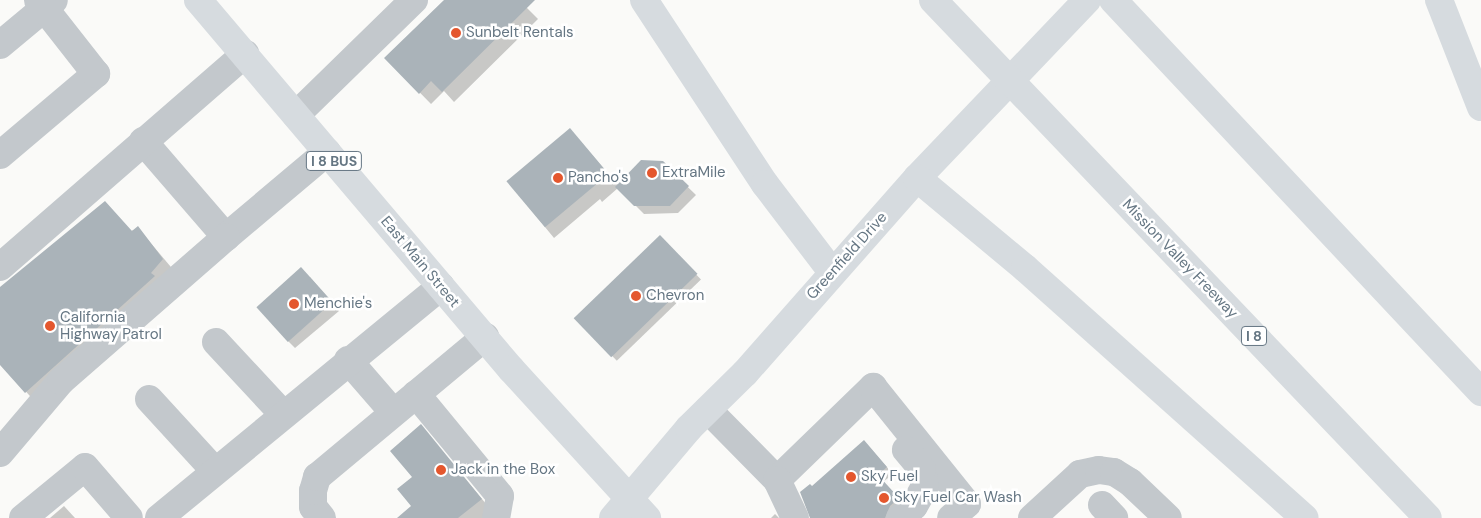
<!DOCTYPE html>
<html>
<head>
<meta charset="utf-8">
<style>
  body { margin:0 }
  #map { position:relative; width:1481px; height:518px; overflow:hidden; background:#fafaf8; font-family:"DM Sans",sans-serif }
  div>[style] { position:absolute }
  .shadow>* { inset:0; background:#0003; transform-origin:0 0 }
  .building>* { inset:0; background:#aab3b9; transform-origin:0 0 }
  .minor>* { height:28px; margin:-14px; padding:0 14px; transform-origin:14px; border-radius:14px; background:#c3c8cc }
  .major>* { height:28px; margin:-14px; padding:0 14px; transform-origin:14px; border-radius:14px; background:#d6dbdf }
  .highway>* { height:28px; margin:-14px; padding:0 14px; transform-origin:14px; border-radius:14px; background:#d6dbdf }
  .dots>* { width:14px; height:14px; translate:-50% -50%; box-sizing:border-box; border:2px solid #fff; border-radius:50% }
  span { translate:-50% -50%; white-space:nowrap; text-align:center; line-height:1.15; -webkit-text-stroke:5px #fff; paint-order:stroke }
  .shield-label span { padding:1px 4px; background:#fff; border:1px solid; border-radius:4px; -webkit-text-stroke-width:0 }
  .shield-label { font-size:14px; color:#657683; font-weight:700 }
  .poi-label { font-size:15px; color:#657683 }
  .left { translate:0 -50%; text-align:left }
  .street-label { font-size:15px; color:#657683 }
</style>
</head>
<body>
<div id="map">
  <div class="shadow">
    <i style="clip-path:polygon(445px 0,519px 0,538px 19px,454px 102px,444px 91px,431px 104px,386px 58px)"></i>
    <i style="clip-path:polygon(581px 142px,618px 185px,662px 162px,696px 195px,678px 213px,644px 214px,618px 188px,602px 202px,600px 199px,554px 238px,508px 182px)"></i>
    <i style="clip-path:polygon(138px 228px,176px 273px,39px 406px,0 363px,0 288px)"></i>
    <i style="left:660px;top:237px;width:59px;height:117px;rotate:46deg"></i>
    <i style="clip-path:polygon(310px 277px,339px 311px,295px 348px,287px 340px)"></i>
    <i style="clip-path:polygon(421px 426px,492px 511px,483px 518px,415px 518px,414px 477px)"></i>
    <i style="clip-path:polygon(870px 448px,893px 474px,883px 482px,905px 505px,892px 518px,812px 518px,812px 488px)"></i>
    <i style="clip-path:polygon(64px 506px,75px 518px,50px 518px)"></i>
    <i style="clip-path:polygon(775px 514px,779px 518px,771px 518px)"></i>
  </div>
  <div class="building">
    <i style="clip-path:polygon(444px 0,535px 0,442px 92px,431px 81px,419px 94px,384px 58px)"></i>
    <i style="left:570px;top:128px;width:60px;height:83px;rotate:50deg"></i>
    <i style="clip-path:polygon(641px 160px,663px 161px,689px 186px,670px 206px,634px 206px,615px 187px)"></i>
    <i style="clip-path:polygon(105px 201px,132px 231px,138px 226px,163px 259px,151px 273px,155px 276px,25px 393px,0 365px,0 287px)"></i>
    <i style="left:660px;top:235px;width:54px;height:120px;rotate:46deg"></i>
    <i style="left:301px;top:267px;width:47px;height:60px;rotate:48deg"></i>
    <i style="clip-path:polygon(421px 424px,482px 499px,458px 518px,397px 518px,411px 506px,397px 489px,412px 477px,390px 451px)"></i>
    <i style="clip-path:polygon(864px 440px,887px 467px,878px 475px,899px 498px,890px 506px,885px 518px,810px 518px,800px 492px,810px 484px,812px 486px)"></i>
  </div>
  <div class="minor">
    <i style="left:0;top:45px;width:70px;rotate:-39.8deg"></i>
    <i style="left:296px;top:115px;width:165px;rotate:-44.3deg"></i>
    <i style="left:143px;top:141px;width:127px;rotate:49.2deg"></i>
    <i style="left:226px;top:237px;width:132px;rotate:-40.1deg"></i>
    <i style="left:0;top:155px;width:126px;rotate:-40.2deg"></i>
    <i style="left:96px;top:74px;width:94px;rotate:-128.1deg"></i>
    <i style="left:0;top:267px;width:325px;rotate:-41deg"></i>
    <i style="left:216px;top:342px;width:98px;rotate:47.1deg"></i>
    <i style="left:348px;top:360px;width:69px;rotate:49.1deg"></i>
    <i style="left:416px;top:394px;width:132px;rotate:50.5deg"></i>
    <i style="left:500px;top:496px;width:22px;rotate:100deg"></i>
    <i style="left:149px;top:399px;width:98px;rotate:47.5deg"></i>
    <i style="left:708px;top:410px;width:98px;rotate:45.4deg"></i>
    <i style="left:777px;top:480px;width:134px;rotate:-44.1deg"></i>
    <i style="left:873px;top:387px;width:150px;rotate:51.2deg"></i>
    <i style="left:967px;top:504px;width:21px;rotate:139deg"></i>
    <i style="left:0;top:453px;width:94px;rotate:-49.7deg"></i>
    <i style="left:61px;top:381px;width:219px;rotate:-41.1deg"></i>
    <i style="left:777px;top:480px;width:42px;rotate:64.7deg"></i>
    <i style="left:1102px;top:505px;width:18px;rotate:47deg"></i>
    <i style="left:23px;top:518px;width:80px;rotate:-39.4deg"></i>
    <i style="left:85px;top:467px;width:67px;rotate:49.2deg"></i>
    <i style="left:159px;top:518px;width:365px;rotate:-39.4deg"></i>
    <i style="left:322px;top:518px;width:14px;rotate:-129deg"></i>
    <i style="left:313px;top:507px;width:16px;rotate:-90deg"></i>
    <i style="left:313px;top:491px;width:15px;rotate:-74deg"></i>
    <i style="left:317px;top:477px;width:219px;rotate:-39.8deg"></i>
    <i style="left:900px;top:518px;width:18px;rotate:-41deg"></i>
    <i style="left:914px;top:506px;width:23px;rotate:-61deg"></i>
    <i style="left:925px;top:486px;width:17px;rotate:-100deg"></i>
    <i style="left:922px;top:469px;width:25px;rotate:-130deg"></i>
    <i style="left:1032px;top:518px;width:65px;rotate:-42.5deg"></i>
    <i style="left:1080px;top:474px;width:19px;rotate:-12deg"></i>
    <i style="left:1099px;top:470px;width:15px;rotate:8deg"></i>
    <i style="left:1114px;top:472px;width:19px;rotate:32deg"></i>
    <i style="left:1130px;top:482px;width:52px;rotate:43.5deg"></i>
  </div>
  <div class="major">
    <i style="left:198px;top:0;width:484px;rotate:49.7deg"></i>
    <i style="left:511px;top:369px;width:202px;rotate:47.6deg"></i>
    <i style="left:613px;top:518px;width:118px;rotate:-49.8deg"></i>
    <i style="left:689px;top:428px;width:78px;rotate:-44.5deg"></i>
    <i style="left:745px;top:373px;width:260px;rotate:-48.6deg"></i>
    <i style="left:917px;top:178px;width:246px;rotate:-46.3deg"></i>
  </div>
  <div class="highway">
    <i style="left:644px;top:0;width:220px;rotate:56.7deg"></i>
    <i style="left:765px;top:184px;width:111px;rotate:52.7deg"></i>
    <i style="left:933px;top:0;width:716px;rotate:46.3deg"></i>
    <i style="left:1113px;top:0;width:538px;rotate:46.81deg"></i>
    <i style="left:1439px;top:0;width:115px;rotate:68.6deg"></i>
    <i style="left:917px;top:178px;width:141px;rotate:39.8deg"></i>
    <i style="left:1025px;top:268px;width:375px;rotate:41.8deg"></i>
  </div>
  <div class="dots">
    <i style="left:456px;top:33px;background:#e4572e"></i>
    <i style="left:652px;top:173px;background:#e4572e"></i>
    <i style="left:558px;top:178px;background:#e4572e"></i>
    <i style="left:636px;top:296px;background:#e4572e"></i>
    <i style="left:294px;top:304px;background:#e4572e"></i>
    <i style="left:50px;top:326px;background:#e4572e"></i>
    <i style="left:441px;top:470px;background:#e4572e"></i>
    <i style="left:851px;top:477px;background:#e4572e"></i>
    <i style="left:884px;top:498px;background:#e4572e"></i>
  </div>
  <div class="shield-label">
    <span style="left:334px;top:161px">I 8 BUS</span>
    <span style="left:1254px;top:336px">I 8</span>
  </div>
  <div class="poi-label">
    <span class="left" style="left:466px;top:33px">Sunbelt Rentals</span>
    <span class="left" style="left:662px;top:173px">ExtraMile</span>
    <span class="left" style="left:568px;top:178px">Pancho's</span>
    <span class="left" style="left:646px;top:296px">Chevron</span>
    <span class="left" style="left:304px;top:304px">Menchie's</span>
    <span class="left" style="left:60px;top:326px">California<br>Highway Patrol</span>
    <span class="left" style="left:451px;top:470px">Jack in the Box</span>
    <span class="left" style="left:861px;top:477px">Sky Fuel</span>
    <span class="left" style="left:894px;top:498px">Sky Fuel Car Wash</span>
  </div>
  <div class="street-label">
    <span style="left:847px;top:256px;rotate:-48deg">Greenfield Drive</span>
    <span style="left:1180px;top:259px;rotate:46deg">Mission Valley Freeway</span>
    <span style="left:420px;top:262px;rotate:50deg">East Main Street</span>
  </div>
</div>
</body>
</html>
